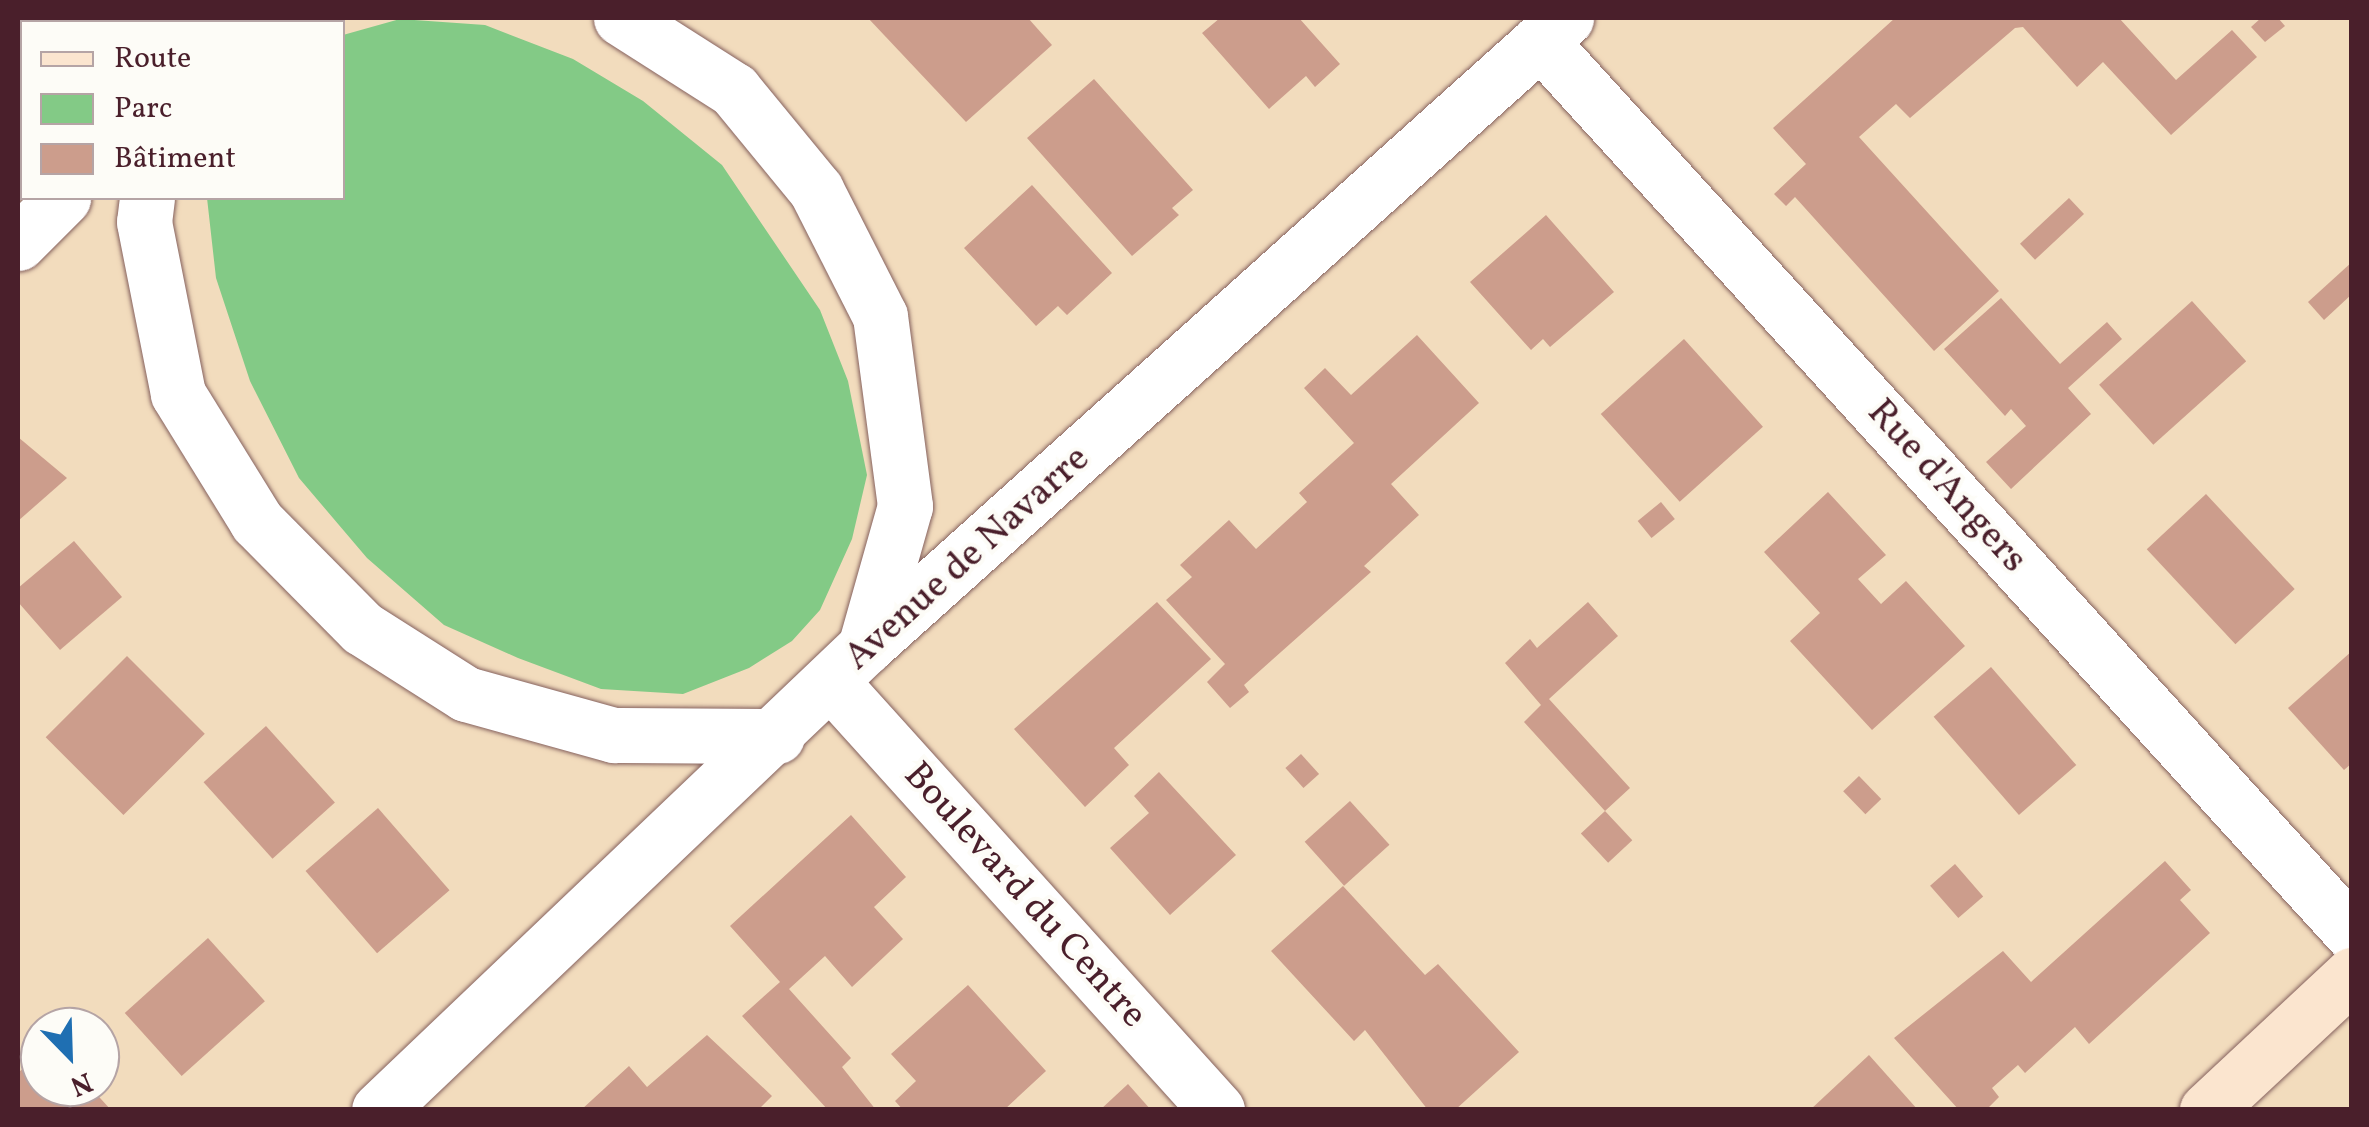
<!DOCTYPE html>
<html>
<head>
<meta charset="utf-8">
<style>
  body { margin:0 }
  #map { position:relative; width:2369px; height:1127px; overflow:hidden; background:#f2dcbd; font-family:Vollkorn,serif }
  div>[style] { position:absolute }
  .green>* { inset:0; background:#83ca86 }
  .building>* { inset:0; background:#cc9d8c; transform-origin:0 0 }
  .roads { filter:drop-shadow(0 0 2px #85615e) drop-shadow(0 0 2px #85615e) }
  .street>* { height:55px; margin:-27.5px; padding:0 27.5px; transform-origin:27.5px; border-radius:27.5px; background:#fff }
  .secondary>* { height:55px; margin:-27.5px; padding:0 27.5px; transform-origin:27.5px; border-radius:27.5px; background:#fbe5cf }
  span { translate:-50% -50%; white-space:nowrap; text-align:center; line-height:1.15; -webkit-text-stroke:8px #fdfcf7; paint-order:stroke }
  .street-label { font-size:38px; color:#4a1f2b }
  .frame { position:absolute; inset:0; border:20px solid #4a1f2b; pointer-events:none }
  .legend { position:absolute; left:20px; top:20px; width:325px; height:180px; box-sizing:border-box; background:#fdfcf7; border:2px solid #b5a4a5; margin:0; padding:12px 18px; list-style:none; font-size:30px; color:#4a1f2b }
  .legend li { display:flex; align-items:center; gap:20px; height:50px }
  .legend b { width:50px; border:2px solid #b5a4a5 }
  .north { position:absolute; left:20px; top:1007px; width:100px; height:100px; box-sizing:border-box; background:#fdfcf7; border:2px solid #b5a4a5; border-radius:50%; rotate:157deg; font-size:28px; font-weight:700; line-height:40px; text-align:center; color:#4a1f2b }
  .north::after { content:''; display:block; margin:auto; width:35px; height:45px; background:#1f6fb2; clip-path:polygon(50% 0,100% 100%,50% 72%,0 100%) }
</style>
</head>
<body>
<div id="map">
  <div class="green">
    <i style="clip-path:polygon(400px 19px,485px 25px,573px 59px,643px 101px,722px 165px,820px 310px,848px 381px,867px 475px,852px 539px,820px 610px,792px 641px,749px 668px,683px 694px,601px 689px,518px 658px,444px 625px,367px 558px,299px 478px,250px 381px,216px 278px,207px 198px,342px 198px,343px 35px)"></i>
  </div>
  <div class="building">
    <i style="clip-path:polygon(18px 18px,58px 22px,22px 22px,18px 89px)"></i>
    <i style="clip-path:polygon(868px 18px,1028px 18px,1052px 45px,966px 122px)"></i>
    <i style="clip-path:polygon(1220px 18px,1299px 18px,1340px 64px,1315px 87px,1306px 76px,1269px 109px,1202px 33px)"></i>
    <i style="clip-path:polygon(1895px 18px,2119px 18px,2176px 80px,2232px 30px,2257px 57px,2171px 135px,2103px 62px,2077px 87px,2023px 27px,2015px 28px,1910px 118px,1896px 104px,1859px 137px,1999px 291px,1934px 351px,1795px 197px,1786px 206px,1774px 194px,1806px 164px,1773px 128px)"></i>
    <i style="clip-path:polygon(2261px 18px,2278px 18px,2285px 26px,2265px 42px,2251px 27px)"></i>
    <i style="clip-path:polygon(1094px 79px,1193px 190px,1172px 208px,1179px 215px,1132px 256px,1027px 138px)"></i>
    <i style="clip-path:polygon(1032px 185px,1112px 273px,1067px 315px,1058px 306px,1036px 326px,964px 248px)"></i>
    <i style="left:2069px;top:198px;width:22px;height:67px;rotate:47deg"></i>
    <i style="clip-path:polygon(1546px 215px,1614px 292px,1550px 347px,1543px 339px,1531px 350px,1470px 282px)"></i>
    <i style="clip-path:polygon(2352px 262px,2352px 294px,2324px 320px,2308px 302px)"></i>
    <i style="clip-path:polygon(2001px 298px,2060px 364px,2107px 322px,2122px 339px,2068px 388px,2091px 414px,2011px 489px,1986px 462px,2026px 426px,2011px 409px,2005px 416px,1944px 349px)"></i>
    <i style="left:2192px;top:301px;width:81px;height:125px;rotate:48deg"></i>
    <i style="clip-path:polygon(1417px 335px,1479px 403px,1391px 484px,1419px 515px,1364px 566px,1371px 572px,1244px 685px,1249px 692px,1230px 708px,1207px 682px,1225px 664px,1166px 600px,1192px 577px,1180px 565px,1229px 520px,1256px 549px,1307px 502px,1299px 493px,1354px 443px,1304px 388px,1325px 368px,1351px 395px)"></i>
    <i style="left:1684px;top:339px;width:118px;height:112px;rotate:48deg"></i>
    <i style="clip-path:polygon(18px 437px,67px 478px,18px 521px)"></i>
    <i style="clip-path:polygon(1828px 492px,1886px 555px,1858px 579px,1881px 604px,1906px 581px,1965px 646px,1872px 730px,1790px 641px,1820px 613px,1764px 552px)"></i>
    <i style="left:2206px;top:494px;width:130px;height:81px;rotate:47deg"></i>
    <i style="left:1661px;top:502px;width:22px;height:30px;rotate:51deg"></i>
    <i style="clip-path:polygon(74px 541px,122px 597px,60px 650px,18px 602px,18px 588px)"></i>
    <i style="clip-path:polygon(1157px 602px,1211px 659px,1114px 748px,1129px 765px,1085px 807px,1014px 729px)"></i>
    <i style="clip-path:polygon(1588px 602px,1618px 636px,1549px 699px,1630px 788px,1605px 811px,1524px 722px,1541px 705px,1505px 663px,1530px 639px,1537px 648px)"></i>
    <i style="clip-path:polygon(2352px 651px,2352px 763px,2344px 770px,2288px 708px)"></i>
    <i style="left:127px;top:656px;width:110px;height:115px;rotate:45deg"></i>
    <i style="left:1991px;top:667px;width:130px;height:76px;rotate:49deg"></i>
    <i style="left:266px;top:726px;width:103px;height:84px;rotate:48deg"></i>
    <i style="left:1301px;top:754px;width:27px;height:21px;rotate:48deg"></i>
    <i style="clip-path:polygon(1159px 772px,1236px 855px,1170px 915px,1110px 848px,1149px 813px,1134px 796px)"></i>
    <i style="left:1859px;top:776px;width:32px;height:22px;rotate:46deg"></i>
    <i style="left:1350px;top:801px;width:59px;height:61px;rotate:48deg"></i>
    <i style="left:378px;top:808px;width:109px;height:96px;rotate:49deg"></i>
    <i style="left:1605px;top:811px;width:40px;height:33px;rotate:47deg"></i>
    <i style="clip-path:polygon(851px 815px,906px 877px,874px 907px,903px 939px,852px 987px,825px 956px,789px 989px,851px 1058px,842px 1067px,876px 1110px,828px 1110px,742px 1016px,780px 982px,730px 926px)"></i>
    <i style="clip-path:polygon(2165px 861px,2191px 890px,2180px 900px,2210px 933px,2089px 1044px,2075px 1027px,2025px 1073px,2018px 1065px,1992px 1088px,1999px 1097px,1986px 1110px,1959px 1110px,1894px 1038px,2003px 951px,2031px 982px)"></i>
    <i style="left:1955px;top:864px;width:43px;height:33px;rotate:49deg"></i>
    <i style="clip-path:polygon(1343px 886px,1425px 975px,1438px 964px,1519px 1052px,1455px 1110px,1428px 1110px,1365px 1030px,1354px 1041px,1271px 951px)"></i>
    <i style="left:208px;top:938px;width:85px;height:112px;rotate:48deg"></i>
    <i style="clip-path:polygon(968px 985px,1046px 1071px,1004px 1110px,903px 1110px,895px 1101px,916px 1081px,891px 1054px)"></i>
    <i style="clip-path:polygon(707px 1035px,772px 1096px,758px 1110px,581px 1110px,629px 1066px,647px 1087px)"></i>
    <i style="clip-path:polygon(40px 1053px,40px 1087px,90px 1087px,111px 1110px,18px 1110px,18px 1073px)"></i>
    <i style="clip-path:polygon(1869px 1055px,1918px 1110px,1810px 1110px)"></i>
    <i style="clip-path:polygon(1128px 1084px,1151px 1110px,1100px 1110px)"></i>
  </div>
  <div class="roads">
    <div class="street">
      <i style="left:621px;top:18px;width:134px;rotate:32.5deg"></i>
      <i style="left:734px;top:90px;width:129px;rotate:50.6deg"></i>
      <i style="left:816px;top:190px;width:141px;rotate:63.1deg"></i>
      <i style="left:880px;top:316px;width:192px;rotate:82.5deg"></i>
      <i style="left:905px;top:506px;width:147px;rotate:105.8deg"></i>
      <i style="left:245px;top:22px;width:7px;rotate:-34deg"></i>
      <i style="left:1540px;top:41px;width:1206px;rotate:47.69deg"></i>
      <i style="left:147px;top:198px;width:24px;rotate:97deg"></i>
      <i style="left:144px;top:222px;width:175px;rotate:78.8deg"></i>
      <i style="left:178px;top:394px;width:150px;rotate:58.3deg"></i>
      <i style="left:257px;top:522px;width:149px;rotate:45.3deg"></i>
      <i style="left:362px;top:628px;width:123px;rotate:32.4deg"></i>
      <i style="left:466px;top:694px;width:154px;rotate:15.5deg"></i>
      <i style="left:614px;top:735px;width:163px;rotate:0.4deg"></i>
      <i style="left:18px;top:243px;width:64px;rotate:-45deg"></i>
      <i style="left:832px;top:683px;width:575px;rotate:47.96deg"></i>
      <i style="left:379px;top:1110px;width:671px;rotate:-43.61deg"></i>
      <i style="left:865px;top:647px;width:942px;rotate:-41.9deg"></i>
    </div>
    <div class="secondary">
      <i style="left:2207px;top:1110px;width:198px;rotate:-43deg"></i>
    </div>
  </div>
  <div class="street-label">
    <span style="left:1946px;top:487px;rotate:48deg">Rue d'Angers</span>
    <span style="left:968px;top:559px;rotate:-42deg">Avenue de Navarre</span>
    <span style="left:1024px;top:896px;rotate:48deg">Boulevard du Centre</span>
  </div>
  <div class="frame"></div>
  <ul class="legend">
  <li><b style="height:12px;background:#fbe5cf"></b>Route</li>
  <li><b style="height:28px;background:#83ca86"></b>Parc</li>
  <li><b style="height:28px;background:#cc9d8c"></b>Bâtiment</li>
  </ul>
  <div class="north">N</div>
</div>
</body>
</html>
